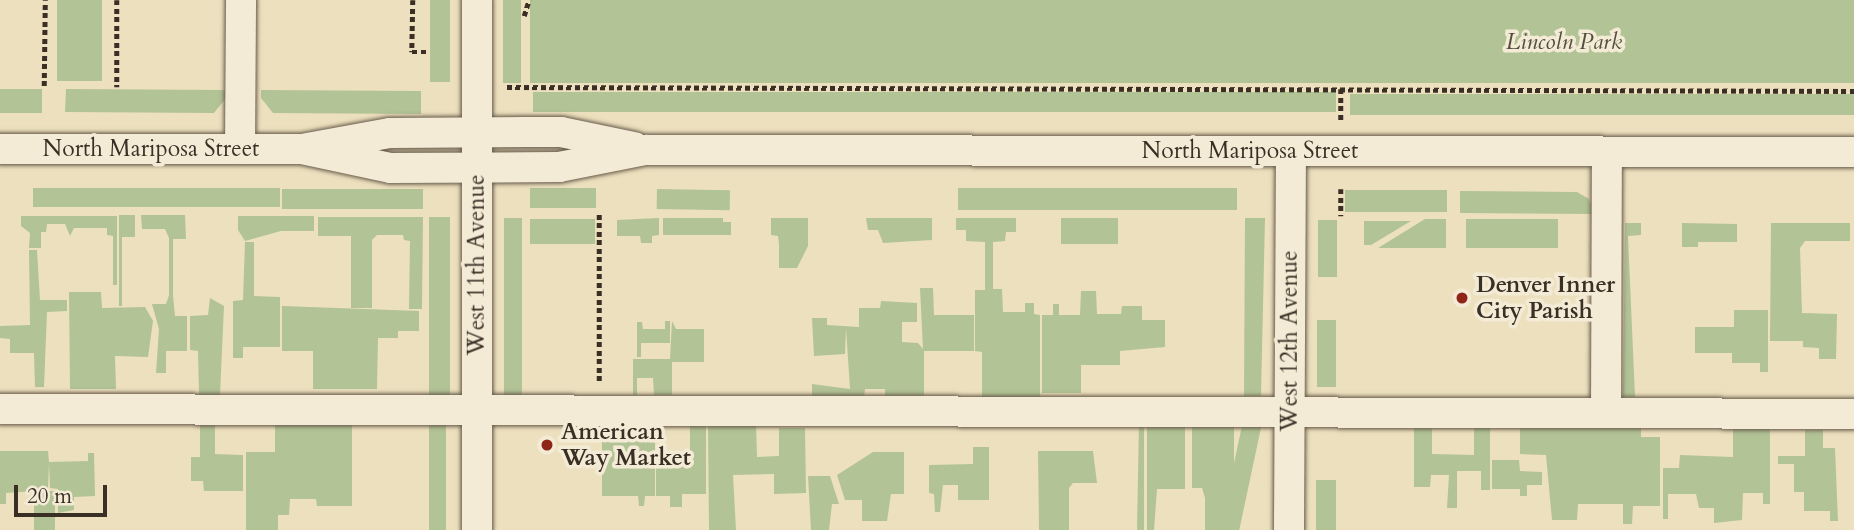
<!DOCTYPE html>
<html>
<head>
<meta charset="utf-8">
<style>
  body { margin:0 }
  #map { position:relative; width:1854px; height:530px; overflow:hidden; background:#ede0be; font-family:Cardo,serif }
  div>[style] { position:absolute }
  .green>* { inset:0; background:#b2c396; transform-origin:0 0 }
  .path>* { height:4.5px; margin-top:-2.25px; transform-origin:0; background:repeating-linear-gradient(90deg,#3a2f25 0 5px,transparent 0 8.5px) }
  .roads { filter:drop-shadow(0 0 2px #675b4b) drop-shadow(0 0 2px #675b4b) }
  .minor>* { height:30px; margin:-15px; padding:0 15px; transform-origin:15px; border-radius:15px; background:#f3ebd5 }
  .dots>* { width:19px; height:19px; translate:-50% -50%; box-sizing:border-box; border:4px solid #f3ebd5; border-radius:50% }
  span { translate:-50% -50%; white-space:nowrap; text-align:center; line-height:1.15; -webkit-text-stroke:7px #f3ebd5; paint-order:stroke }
  .park-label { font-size:23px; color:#524d3c; font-style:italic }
  .street-label { font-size:23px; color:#3a2f25 }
  .poi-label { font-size:23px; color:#3a2f25; font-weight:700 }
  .left { translate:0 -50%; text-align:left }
  .scale { position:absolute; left:14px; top:485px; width:93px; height:32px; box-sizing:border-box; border:4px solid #3a2f25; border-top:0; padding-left:9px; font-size:21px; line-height:24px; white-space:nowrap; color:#3a2f25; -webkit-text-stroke:5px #f3ebd5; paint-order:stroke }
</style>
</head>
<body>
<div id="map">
  <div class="green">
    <i style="left:57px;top:0;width:45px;height:81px"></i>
    <i style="left:430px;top:0;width:20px;height:82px"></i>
    <i style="left:503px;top:0;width:18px;height:83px"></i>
    <i style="left:530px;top:0;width:1324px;height:83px"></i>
    <i style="left:0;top:89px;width:42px;height:24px"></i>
    <i style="clip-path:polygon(66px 89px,226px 90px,226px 98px,214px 113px,65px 112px)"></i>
    <i style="clip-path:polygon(261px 90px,421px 91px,421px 114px,273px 113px,261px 98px)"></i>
    <i style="left:533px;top:92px;width:803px;height:20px"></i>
    <i style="left:1350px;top:94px;width:504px;height:21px"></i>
    <i style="left:33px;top:188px;width:247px;height:19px"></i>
    <i style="left:530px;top:188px;width:66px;height:20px"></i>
    <i style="left:958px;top:188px;width:279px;height:22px"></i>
    <i style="left:423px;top:189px;width:20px;height:141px;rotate:90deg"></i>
    <i style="left:657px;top:189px;width:73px;height:20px;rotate:1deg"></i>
    <i style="left:1345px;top:190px;width:102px;height:22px"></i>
    <i style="clip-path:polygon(1460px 191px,1577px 192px,1589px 199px,1594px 214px,1460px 213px)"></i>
    <i style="clip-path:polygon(119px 215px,135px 215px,135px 237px,122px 237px,122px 306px,119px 306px)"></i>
    <i style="clip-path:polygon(141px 215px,185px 215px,186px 239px,173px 239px,173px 295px,175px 316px,187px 316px,187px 351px,166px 351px,166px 373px,156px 373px,159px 329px,152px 304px,166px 304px,169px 295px,169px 238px,165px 229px,142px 229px)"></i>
    <i style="clip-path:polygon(21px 216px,117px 216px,117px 285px,113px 285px,113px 236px,107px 235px,107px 228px,74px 228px,70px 236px,65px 224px,47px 224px,46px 232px,41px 232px,41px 248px,29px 248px,30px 233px,21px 226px)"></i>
    <i style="clip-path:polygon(238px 216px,314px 216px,314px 231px,281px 231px,245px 241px,238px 230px)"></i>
    <i style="clip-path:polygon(318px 217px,423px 217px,422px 309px,409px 309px,410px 241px,404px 240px,403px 235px,377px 235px,372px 240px,372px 308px,351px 308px,351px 236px,318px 236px)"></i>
    <i style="left:429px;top:217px;width:21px;height:178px"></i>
    <i style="left:504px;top:218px;width:18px;height:177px"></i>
    <i style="clip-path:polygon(659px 218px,659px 235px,652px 236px,652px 243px,641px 243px,640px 236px,617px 236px,617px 220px)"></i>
    <i style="clip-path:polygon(663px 218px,723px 218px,723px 222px,731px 222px,731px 235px,663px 235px)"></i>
    <i style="clip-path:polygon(771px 218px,808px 218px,808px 246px,797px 268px,779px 268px,779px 244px,778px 236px,771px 235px)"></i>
    <i style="clip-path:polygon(866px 218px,932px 218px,932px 240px,883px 243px,878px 230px,868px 230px)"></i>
    <i style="clip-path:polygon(956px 218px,1016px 218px,1016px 232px,1006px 232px,1005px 241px,993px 242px,993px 289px,1002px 289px,1003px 312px,1025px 312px,1025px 303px,1034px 303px,1034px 314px,1040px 315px,1040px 397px,982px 397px,982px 352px,975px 351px,975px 290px,985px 290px,985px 242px,966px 241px,966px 230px,956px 230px)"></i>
    <i style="left:1061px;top:218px;width:57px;height:26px"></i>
    <i style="clip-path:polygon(1245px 218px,1265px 218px,1261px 396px,1244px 396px)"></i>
    <i style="left:530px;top:219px;width:65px;height:25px"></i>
    <i style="clip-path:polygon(1425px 219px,1446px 219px,1446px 248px,1378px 248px)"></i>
    <i style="left:1466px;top:219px;width:92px;height:29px"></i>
    <i style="left:1318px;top:220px;width:19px;height:57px"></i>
    <i style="clip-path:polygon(1364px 221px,1411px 221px,1371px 245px,1364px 245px)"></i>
    <i style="clip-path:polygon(1625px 223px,1641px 223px,1641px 235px,1628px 236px,1635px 397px,1623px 397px)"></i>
    <i style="clip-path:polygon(1682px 223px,1737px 224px,1737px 242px,1698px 242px,1698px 247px,1682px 247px)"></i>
    <i style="clip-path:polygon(1771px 223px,1850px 223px,1850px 241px,1805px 241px,1800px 248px,1802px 313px,1837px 314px,1836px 359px,1819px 359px,1819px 348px,1803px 347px,1803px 341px,1770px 341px)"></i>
    <i style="clip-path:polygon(245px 242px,254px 242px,254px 296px,280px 297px,280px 347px,243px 347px,243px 358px,233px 358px,233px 301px,243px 300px)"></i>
    <i style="clip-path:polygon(29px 250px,37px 250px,40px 300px,67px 300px,67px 311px,47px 312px,44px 387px,35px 387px,34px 353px,10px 353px,10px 339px,0 338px,0 326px,30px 325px)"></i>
    <i style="clip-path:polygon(920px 288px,933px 288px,934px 315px,974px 315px,974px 351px,924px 351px,924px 397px,885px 397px,885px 389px,865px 389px,864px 397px,812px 398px,812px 384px,850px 389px,846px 328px,845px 354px,814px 356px,812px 318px,827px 318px,827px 325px,859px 327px,859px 308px,880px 308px,881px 301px,917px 303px,917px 322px,902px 322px,902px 342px,918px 343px,923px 349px)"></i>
    <i style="clip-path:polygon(1081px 291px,1096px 291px,1097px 314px,1121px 314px,1122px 306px,1142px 306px,1142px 320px,1165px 320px,1165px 347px,1120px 351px,1120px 365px,1081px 365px,1081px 393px,1042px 393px,1042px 315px,1053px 315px,1053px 304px,1059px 304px,1059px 315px,1080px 315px)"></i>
    <i style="clip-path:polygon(69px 292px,101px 292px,102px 308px,145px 307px,153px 321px,148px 357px,115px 356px,116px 389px,70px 389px)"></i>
    <i style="clip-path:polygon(210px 298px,224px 306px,220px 395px,199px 395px,198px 351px,190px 350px,190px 316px,208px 315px)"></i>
    <i style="clip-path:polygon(282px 306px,419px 311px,419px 331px,398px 331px,398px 338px,378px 338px,377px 389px,313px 389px,313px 351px,282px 351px)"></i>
    <i style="clip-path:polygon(1734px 310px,1768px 310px,1768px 372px,1760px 372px,1760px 363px,1732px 363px,1732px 353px,1695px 353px,1695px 327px,1734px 327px)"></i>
    <i style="left:1317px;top:320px;width:19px;height:67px"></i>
    <i style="clip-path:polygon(665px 321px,670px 321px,670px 343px,641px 343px,641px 357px,637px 357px,637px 322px,642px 322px,643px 329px,665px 329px)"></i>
    <i style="clip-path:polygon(672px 321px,676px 329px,704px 329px,704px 362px,672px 362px,672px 395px,654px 395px,653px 378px,637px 378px,637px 395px,633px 395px,633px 359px,670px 359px)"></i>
    <i style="left:429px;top:419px;width:17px;height:111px"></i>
    <i style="clip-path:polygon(1139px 421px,1144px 421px,1144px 530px,1137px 530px)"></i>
    <i style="clip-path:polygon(1147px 421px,1185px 421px,1185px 489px,1157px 489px,1154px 530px,1147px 530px)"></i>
    <i style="left:1243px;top:421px;width:19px;height:109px;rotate:12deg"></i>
    <i style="clip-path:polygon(200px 422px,215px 422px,215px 454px,243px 455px,243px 491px,204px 491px,203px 481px,191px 481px,191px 457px,200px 457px)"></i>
    <i style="clip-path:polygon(708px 422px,756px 422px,757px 457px,779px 456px,779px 428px,805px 428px,806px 493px,774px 494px,774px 474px,733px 475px,736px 530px,709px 530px)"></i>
    <i style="clip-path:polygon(1192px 422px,1234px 422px,1234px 530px,1205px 530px,1205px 498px,1202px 488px,1192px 488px)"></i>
    <i style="clip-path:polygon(1474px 422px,1490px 422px,1490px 490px,1481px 490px,1481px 471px,1457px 471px,1457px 508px,1447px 508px,1449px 475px,1431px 475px,1430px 487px,1414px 487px,1414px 423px,1432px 423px,1432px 454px,1474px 455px)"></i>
    <i style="clip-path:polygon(275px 423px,352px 423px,352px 506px,317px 506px,316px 499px,290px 499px,289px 515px,278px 515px,278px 530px,246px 530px,246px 452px,275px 452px)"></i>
    <i style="clip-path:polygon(1733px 423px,1770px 423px,1770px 504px,1763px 504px,1763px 493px,1743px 493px,1742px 520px,1714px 523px,1714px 508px,1699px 508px,1696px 494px,1668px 494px,1668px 519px,1663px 519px,1663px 468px,1679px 468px,1680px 455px,1733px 457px)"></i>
    <i style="clip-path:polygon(655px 425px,655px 496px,645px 496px,644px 506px,639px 506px,638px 496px,602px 496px,602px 426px)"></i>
    <i style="clip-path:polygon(690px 425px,706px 425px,706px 494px,682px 494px,682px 507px,670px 507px,670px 496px,656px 496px,656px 455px,690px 455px)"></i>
    <i style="clip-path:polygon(1520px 426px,1641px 427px,1641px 437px,1660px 437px,1660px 506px,1633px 506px,1632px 524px,1623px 524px,1623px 504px,1578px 504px,1577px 520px,1552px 520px,1546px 455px,1520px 454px)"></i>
    <i style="clip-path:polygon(1805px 430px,1823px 430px,1823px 448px,1835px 448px,1838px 521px,1830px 521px,1830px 511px,1804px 511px,1804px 492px,1794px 492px,1794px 464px,1778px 464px,1778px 456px,1805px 456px)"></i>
    <i style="clip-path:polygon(973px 447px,989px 447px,989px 500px,958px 500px,958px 485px,943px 485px,940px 512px,935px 512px,934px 494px,929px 493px,929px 465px,973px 464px)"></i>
    <i style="clip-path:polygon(0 451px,48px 451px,49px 462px,88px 461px,88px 453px,94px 453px,95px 496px,74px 497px,74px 510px,58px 513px,58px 489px,50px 488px,49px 463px,48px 490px,6px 493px,6px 504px,0 504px)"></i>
    <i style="clip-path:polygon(1038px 451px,1093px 451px,1097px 483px,1073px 483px,1069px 488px,1069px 530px,1039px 530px)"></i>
    <i style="clip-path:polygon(873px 452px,904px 452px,904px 494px,891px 494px,887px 521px,862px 521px,862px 500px,845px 500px,837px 475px)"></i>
    <i style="clip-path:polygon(1492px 460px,1519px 460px,1520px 471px,1542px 472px,1542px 485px,1527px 485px,1527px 496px,1520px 496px,1520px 489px,1492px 489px)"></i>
    <i style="clip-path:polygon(808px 476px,830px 476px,839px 504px,832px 504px,829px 530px,811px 530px)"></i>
    <i style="left:1316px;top:480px;width:20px;height:50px"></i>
    <i style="left:34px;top:491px;width:21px;height:39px"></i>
  </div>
  <div class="path">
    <i style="left:117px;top:0;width:87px;rotate:90deg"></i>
    <i style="left:413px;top:0;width:52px;rotate:91.1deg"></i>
    <i style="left:412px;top:52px;width:14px"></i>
    <i style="left:524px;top:16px;width:17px;rotate:-73deg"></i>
    <i style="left:44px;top:86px;width:86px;rotate:-89.3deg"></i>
    <i style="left:507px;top:87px;width:1347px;rotate:0.17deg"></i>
    <i style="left:1341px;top:89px;width:31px;rotate:90deg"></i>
    <i style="left:1341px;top:189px;width:27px;rotate:90deg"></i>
    <i style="left:599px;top:381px;width:167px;rotate:-90deg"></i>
  </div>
  <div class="roads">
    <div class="minor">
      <i style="left:0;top:149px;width:302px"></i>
      <i style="left:302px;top:149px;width:89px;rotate:-10.3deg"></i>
      <i style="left:390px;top:133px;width:136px;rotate:-0.4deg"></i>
      <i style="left:526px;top:132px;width:35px"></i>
      <i style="left:561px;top:132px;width:75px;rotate:11.6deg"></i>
      <i style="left:240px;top:149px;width:149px;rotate:-89.6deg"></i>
      <i style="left:302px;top:149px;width:91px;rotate:12.1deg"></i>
      <i style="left:391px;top:168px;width:168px;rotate:-0.3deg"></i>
      <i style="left:559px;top:167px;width:89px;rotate:-11.1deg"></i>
      <i style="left:646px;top:150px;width:1208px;rotate:0.09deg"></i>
      <i style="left:0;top:409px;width:1854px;rotate:0.15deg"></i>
      <i style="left:1606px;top:413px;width:261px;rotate:-89.8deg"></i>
      <i style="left:477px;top:530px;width:530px;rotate:-90deg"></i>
      <i style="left:1289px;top:530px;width:379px;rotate:-89.7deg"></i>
    </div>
  </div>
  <div class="dots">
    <i style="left:1462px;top:298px;background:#8f2418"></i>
    <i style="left:547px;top:445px;background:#8f2418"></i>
  </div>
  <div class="park-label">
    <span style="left:1564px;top:42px">Lincoln Park</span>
  </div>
  <div class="street-label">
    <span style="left:151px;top:149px">North Mariposa Street</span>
    <span style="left:1250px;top:151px">North Mariposa Street</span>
    <span style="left:477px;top:265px;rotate:-90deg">West 11th Avenue</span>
    <span style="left:1290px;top:341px;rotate:-90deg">West 12th Avenue</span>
  </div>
  <div class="poi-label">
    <span class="left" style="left:1476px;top:298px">Denver Inner<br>City Parish</span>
    <span class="left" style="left:561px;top:445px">American<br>Way Market</span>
  </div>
  <div class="scale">20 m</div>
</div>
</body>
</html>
